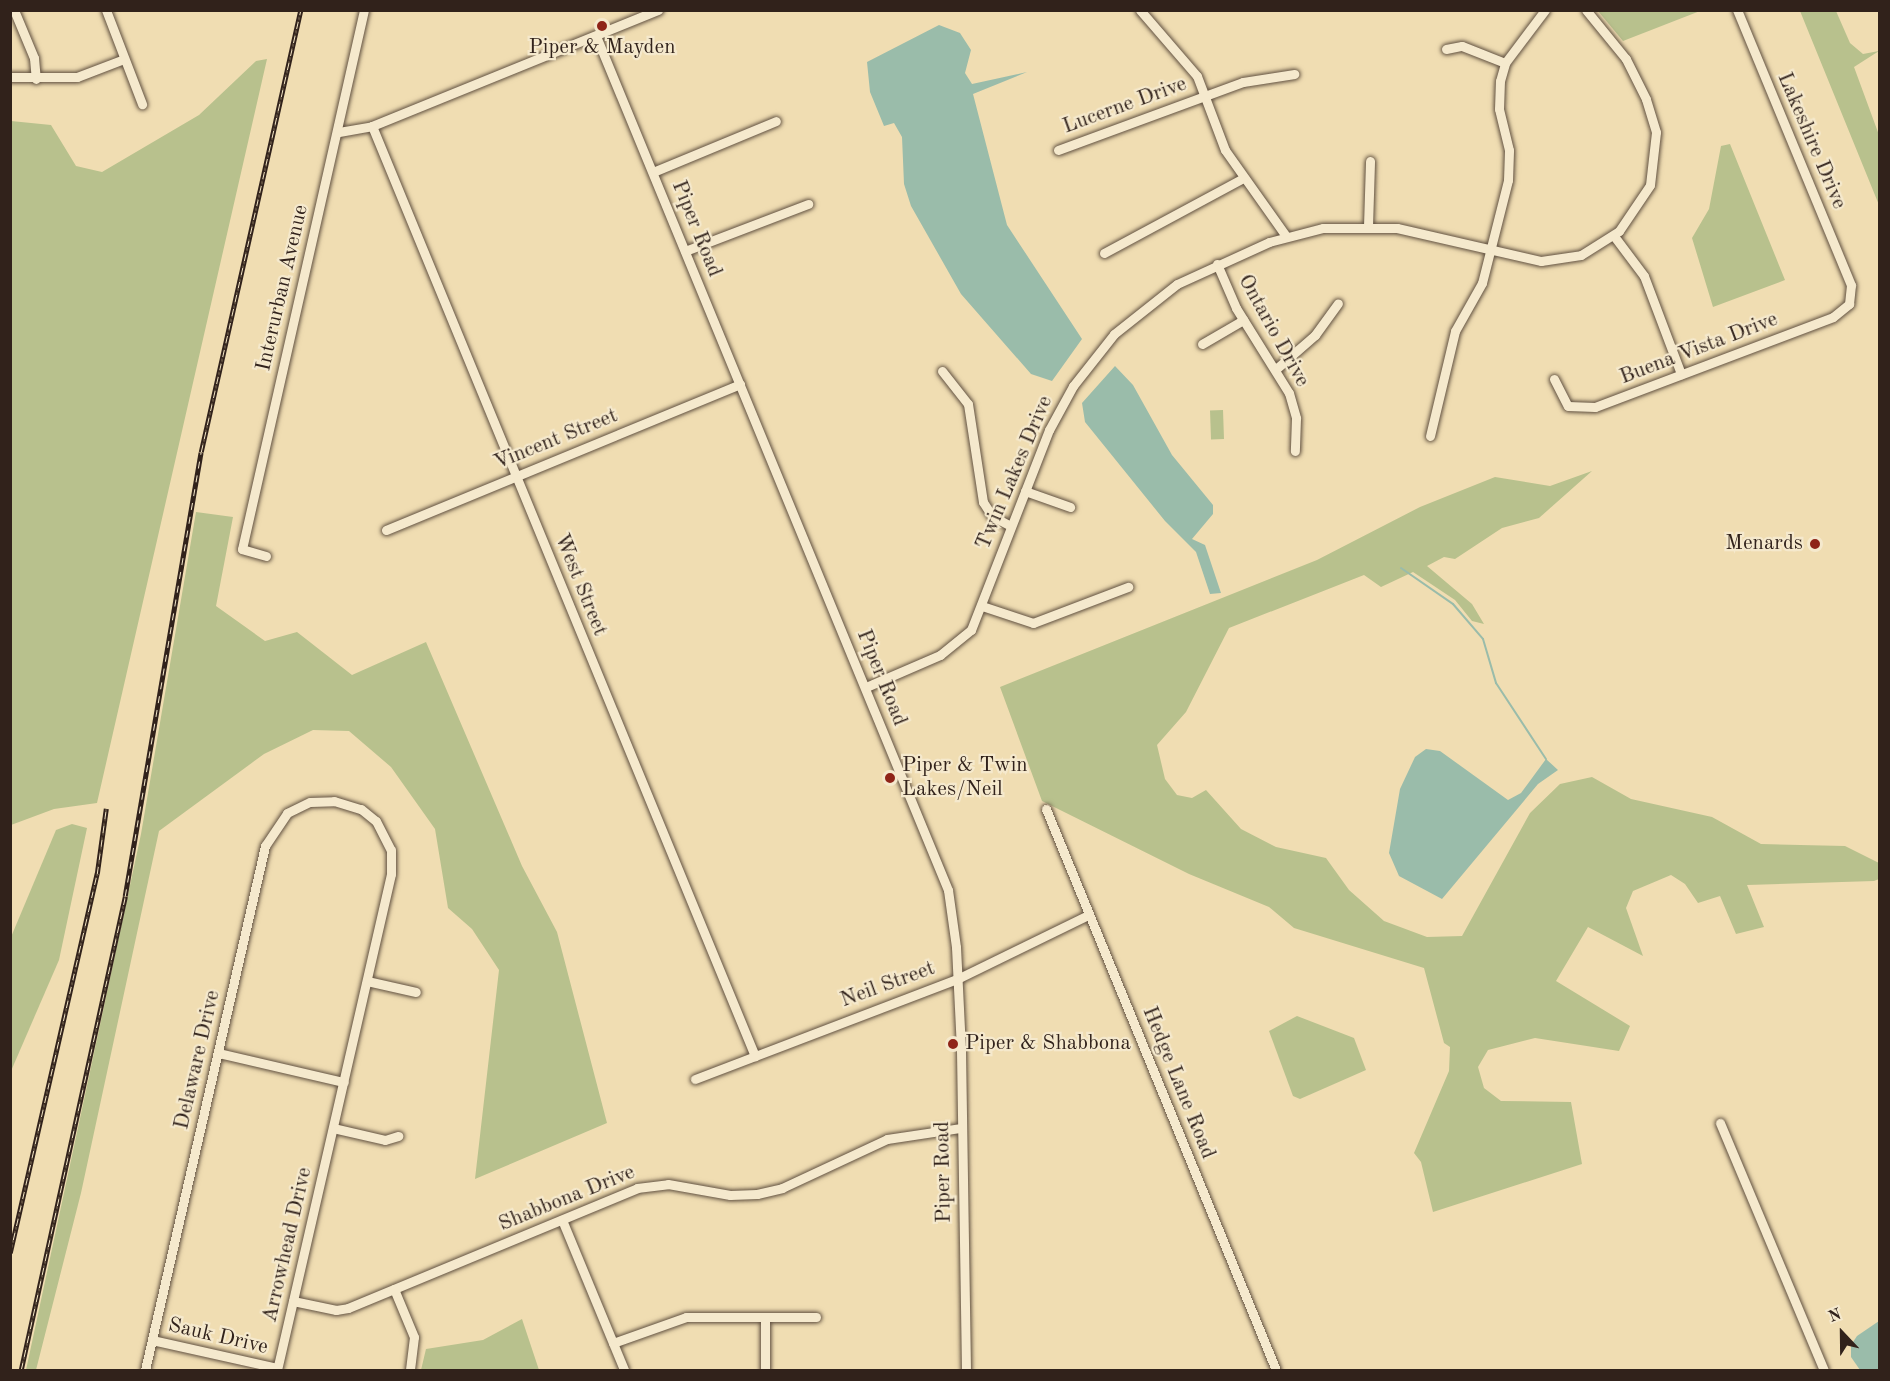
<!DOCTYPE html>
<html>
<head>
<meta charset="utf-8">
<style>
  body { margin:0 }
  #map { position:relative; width:1890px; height:1381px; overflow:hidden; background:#f0ddb2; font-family:"Old Standard TT",serif }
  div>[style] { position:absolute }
  .green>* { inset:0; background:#b8c18d; transform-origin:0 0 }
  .water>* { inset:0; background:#9abcaa }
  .stream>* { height:2px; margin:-1px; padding:0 1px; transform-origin:1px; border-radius:1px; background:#9abcaa }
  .roads { filter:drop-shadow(0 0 2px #615141) drop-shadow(0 0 2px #615141) }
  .minor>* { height:9px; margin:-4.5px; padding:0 4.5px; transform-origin:4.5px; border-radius:4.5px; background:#f5e9cd }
  .rail>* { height:4.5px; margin-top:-2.25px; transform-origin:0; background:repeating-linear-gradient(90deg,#f5e9cd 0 7px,#31221b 0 14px); box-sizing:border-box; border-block:2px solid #31221b }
  .dots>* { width:16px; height:16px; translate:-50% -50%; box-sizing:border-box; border:3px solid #f5e9cd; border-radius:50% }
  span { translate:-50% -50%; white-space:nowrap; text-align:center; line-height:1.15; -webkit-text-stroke:4.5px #f5e9cd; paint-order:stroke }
  .poi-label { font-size:21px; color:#31221b }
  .right { translate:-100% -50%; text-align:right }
  .left { translate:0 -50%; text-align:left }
  .street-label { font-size:21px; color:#31221b }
  .frame { position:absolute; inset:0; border:12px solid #31221b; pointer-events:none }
  .north { position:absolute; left:1812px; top:1303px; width:60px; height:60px; -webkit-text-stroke:4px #f5e9cd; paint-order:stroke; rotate:338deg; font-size:16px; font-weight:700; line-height:24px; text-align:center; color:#31221b }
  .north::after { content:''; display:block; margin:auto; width:21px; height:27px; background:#31221b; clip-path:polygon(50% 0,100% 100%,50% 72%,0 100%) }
</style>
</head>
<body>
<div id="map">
  <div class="green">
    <i style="clip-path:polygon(1598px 11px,1700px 11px,1623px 41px)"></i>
    <i style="clip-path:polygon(1800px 11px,1836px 11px,1850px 43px,1863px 54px,1879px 51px,1854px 67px,1879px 135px,1879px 205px)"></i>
    <i style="clip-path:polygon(267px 59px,97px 803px,54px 809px,11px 825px,11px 121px,51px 125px,76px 166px,102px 172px,199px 115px,256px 61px)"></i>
    <i style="clip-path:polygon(1730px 144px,1785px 280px,1713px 307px,1692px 238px,1709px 209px,1721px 146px)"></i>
    <i style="left:1223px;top:410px;width:29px;height:13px;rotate:88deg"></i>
    <i style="clip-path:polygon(1592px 471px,1539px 518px,1502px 528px,1455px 559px,1444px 557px,1427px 566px,1472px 604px,1484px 624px,1472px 621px,1455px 600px,1413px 572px,1381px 587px,1364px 575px,1229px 628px,1186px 712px,1157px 745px,1165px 779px,1177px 795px,1192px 798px,1206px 790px,1241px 829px,1276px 847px,1326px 858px,1349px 890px,1384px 921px,1427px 937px,1462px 936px,1530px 813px,1560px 784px,1592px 777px,1631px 799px,1712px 817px,1761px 844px,1845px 846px,1879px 863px,1879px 879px,1874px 881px,1747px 885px,1764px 927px,1736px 934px,1720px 896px,1698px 903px,1685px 884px,1671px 875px,1633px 891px,1626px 908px,1643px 956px,1588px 927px,1556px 981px,1630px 1026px,1619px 1051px,1535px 1038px,1488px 1050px,1478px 1067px,1484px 1088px,1501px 1101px,1571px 1102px,1582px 1164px,1433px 1212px,1421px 1162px,1414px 1153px,1449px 1071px,1450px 1047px,1444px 1043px,1424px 968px,1294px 928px,1269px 907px,1189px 874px,1042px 801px,1000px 687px,1317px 560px,1420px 507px,1495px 477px,1550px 486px)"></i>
    <i style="clip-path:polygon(196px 512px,233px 517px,216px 606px,265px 641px,297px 632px,352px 675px,426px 642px,522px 866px,557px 932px,607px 1123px,475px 1179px,499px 970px,472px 929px,448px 908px,435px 829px,391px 767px,349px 731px,313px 730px,264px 754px,159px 831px,81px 1193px,36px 1370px,26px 1370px,141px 834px)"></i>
    <i style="clip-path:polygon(72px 824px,87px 828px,59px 960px,11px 1071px,11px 937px,56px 830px)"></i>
    <i style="clip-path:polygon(1297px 1016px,1354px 1038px,1366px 1070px,1300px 1099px,1293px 1096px,1269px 1031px)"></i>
    <i style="clip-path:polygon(522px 1319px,539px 1370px,421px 1370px,426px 1349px,483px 1340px)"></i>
  </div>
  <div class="water">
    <i style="clip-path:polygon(939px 25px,960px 33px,971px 50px,965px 73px,972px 84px,1027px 72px,973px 94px,1007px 225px,1082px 339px,1052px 381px,1031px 374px,961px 294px,911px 206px,904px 184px,902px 137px,894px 123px,884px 126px,870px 92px,867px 62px)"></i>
    <i style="clip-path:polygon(1115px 366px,1133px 385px,1172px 455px,1213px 505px,1213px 514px,1192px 539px,1205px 545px,1221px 593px,1210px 594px,1196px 552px,1165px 521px,1085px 422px,1082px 403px)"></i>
    <i style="clip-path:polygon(1426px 749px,1440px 751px,1508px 800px,1521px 793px,1546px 759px,1558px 770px,1538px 784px,1442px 899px,1399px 876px,1389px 853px,1400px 789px,1415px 757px)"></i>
    <i style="clip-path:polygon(1879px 1321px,1879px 1370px,1860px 1370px,1851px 1357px,1851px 1345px,1857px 1336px)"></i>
  </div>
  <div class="stream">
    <i style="left:1401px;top:568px;width:63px;rotate:34.7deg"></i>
    <i style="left:1453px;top:604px;width:46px;rotate:49.4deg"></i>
    <i style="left:1483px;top:639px;width:46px;rotate:73.5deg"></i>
    <i style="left:1496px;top:683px;width:91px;rotate:56.7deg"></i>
  </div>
  <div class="roads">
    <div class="minor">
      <i style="left:14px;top:10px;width:52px;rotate:67.4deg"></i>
      <i style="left:34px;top:58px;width:21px;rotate:85deg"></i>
      <i style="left:106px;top:10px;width:101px;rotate:69deg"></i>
      <i style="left:1140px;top:10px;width:87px;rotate:49.2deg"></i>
      <i style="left:1197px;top:76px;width:79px;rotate:69.3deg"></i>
      <i style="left:1225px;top:150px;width:105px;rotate:54.7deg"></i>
      <i style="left:596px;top:36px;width:924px;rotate:67.6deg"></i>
      <i style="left:948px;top:890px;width:58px;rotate:82deg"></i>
      <i style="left:956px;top:947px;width:104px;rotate:87.2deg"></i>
      <i style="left:961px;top:1051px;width:319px;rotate:89.1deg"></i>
      <i style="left:1446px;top:49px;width:16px;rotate:-11deg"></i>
      <i style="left:1462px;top:46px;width:46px;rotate:21.6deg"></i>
      <i style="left:10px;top:77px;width:67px"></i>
      <i style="left:77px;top:77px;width:50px;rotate:-21deg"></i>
      <i style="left:372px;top:126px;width:1006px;rotate:67.62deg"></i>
      <i style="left:339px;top:132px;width:34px;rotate:-10deg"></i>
      <i style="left:372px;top:126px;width:309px;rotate:-22.1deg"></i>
      <i style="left:1058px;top:150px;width:197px;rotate:-20.2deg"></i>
      <i style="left:1243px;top:82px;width:52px;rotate:-8.9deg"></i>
      <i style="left:653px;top:172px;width:133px;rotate:-22.5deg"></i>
      <i style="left:1368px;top:226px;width:65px;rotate:-88.2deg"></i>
      <i style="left:1614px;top:236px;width:50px;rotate:53.1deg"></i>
      <i style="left:1644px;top:276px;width:105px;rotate:69.3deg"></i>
      <i style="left:685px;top:251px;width:132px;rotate:-20.9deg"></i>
      <i style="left:1104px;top:253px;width:158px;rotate:-28.3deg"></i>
      <i style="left:1217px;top:264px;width:48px;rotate:66.6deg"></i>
      <i style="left:1236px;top:308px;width:100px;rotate:58.1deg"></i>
      <i style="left:1289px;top:393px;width:26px;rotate:74deg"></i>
      <i style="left:1296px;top:418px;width:33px;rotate:92deg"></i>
      <i style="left:1202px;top:344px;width:48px;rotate:-30.3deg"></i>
      <i style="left:1276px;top:369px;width:52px;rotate:-41.1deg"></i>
      <i style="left:1315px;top:335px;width:39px;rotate:-54deg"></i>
      <i style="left:942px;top:371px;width:42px;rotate:51.8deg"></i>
      <i style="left:968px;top:404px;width:99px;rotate:81.3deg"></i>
      <i style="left:983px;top:502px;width:17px;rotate:57deg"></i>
      <i style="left:992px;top:516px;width:21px;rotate:28deg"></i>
      <i style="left:1554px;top:379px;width:30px;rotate:63deg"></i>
      <i style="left:1568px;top:406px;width:27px;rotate:2deg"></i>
      <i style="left:1595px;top:407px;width:254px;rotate:-20.7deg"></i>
      <i style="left:1833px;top:317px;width:21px;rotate:-39deg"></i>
      <i style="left:1849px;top:304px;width:19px;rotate:-84deg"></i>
      <i style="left:1851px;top:285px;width:298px;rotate:-112.5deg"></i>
      <i style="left:1430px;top:436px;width:108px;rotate:-76.6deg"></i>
      <i style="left:1455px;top:331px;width:55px;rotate:-60.6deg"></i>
      <i style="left:1482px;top:283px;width:106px;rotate:-75.8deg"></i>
      <i style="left:1508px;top:180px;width:30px;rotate:-88deg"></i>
      <i style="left:1509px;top:150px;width:42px;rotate:-103.7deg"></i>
      <i style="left:1499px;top:109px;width:28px;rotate:-88deg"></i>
      <i style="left:1500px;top:81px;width:19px;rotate:-74deg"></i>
      <i style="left:1505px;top:63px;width:66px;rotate:-53deg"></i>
      <i style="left:1025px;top:491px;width:48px;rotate:19.6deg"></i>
      <i style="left:386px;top:530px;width:383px;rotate:-22.4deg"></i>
      <i style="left:266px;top:556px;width:25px;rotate:-164deg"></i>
      <i style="left:242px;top:549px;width:553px;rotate:-77.25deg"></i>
      <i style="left:982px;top:606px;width:54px;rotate:18.4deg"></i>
      <i style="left:1033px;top:623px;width:102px;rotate:-20.8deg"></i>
      <i style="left:866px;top:687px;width:81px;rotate:-23.4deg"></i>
      <i style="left:940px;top:655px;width:40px;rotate:-39deg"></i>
      <i style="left:971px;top:630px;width:215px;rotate:-68.7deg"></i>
      <i style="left:1049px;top:430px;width:50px;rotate:-61.4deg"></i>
      <i style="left:1073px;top:386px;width:66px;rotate:-51.7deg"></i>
      <i style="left:1114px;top:334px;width:80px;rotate:-38.4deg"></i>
      <i style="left:1177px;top:284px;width:101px;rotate:-24.5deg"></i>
      <i style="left:1269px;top:242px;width:56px;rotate:-14.5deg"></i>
      <i style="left:1323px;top:228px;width:74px"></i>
      <i style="left:1397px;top:228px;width:148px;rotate:12.9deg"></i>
      <i style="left:1541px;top:261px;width:40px;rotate:-8.5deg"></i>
      <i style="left:1581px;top:255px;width:45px;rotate:-32.3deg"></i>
      <i style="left:1619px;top:231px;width:55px;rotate:-56deg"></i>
      <i style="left:1650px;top:185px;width:53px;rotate:-83.5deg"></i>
      <i style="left:1656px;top:132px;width:34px;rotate:-107deg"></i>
      <i style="left:1646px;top:99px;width:45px;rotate:-116.6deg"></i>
      <i style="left:1626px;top:59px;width:63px;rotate:-129.2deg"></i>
      <i style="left:1046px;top:809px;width:606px;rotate:67.71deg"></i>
      <i style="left:367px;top:981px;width:50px;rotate:12.7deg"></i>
      <i style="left:218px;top:1053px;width:129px;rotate:13deg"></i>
      <i style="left:695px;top:1079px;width:280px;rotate:-20.9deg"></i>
      <i style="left:957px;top:979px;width:146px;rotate:-26deg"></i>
      <i style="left:1720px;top:1123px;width:268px;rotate:67.2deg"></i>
      <i style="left:333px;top:1128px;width:53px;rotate:13deg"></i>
      <i style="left:385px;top:1140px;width:14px;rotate:-17deg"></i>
      <i style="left:562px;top:1220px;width:162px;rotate:67.5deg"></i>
      <i style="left:394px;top:1289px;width:52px;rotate:67.4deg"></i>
      <i style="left:414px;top:1337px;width:33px;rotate:97deg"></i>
      <i style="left:293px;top:1301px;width:44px;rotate:11.8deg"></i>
      <i style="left:336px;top:1310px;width:12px;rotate:-9deg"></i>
      <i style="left:348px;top:1308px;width:313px;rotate:-22.5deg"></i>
      <i style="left:637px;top:1188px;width:31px;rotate:-7deg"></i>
      <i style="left:668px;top:1184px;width:63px;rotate:10.1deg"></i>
      <i style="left:730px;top:1195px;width:27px;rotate:-2deg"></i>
      <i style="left:757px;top:1194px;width:26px;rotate:-13deg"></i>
      <i style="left:782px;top:1188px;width:116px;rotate:-25deg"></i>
      <i style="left:887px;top:1139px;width:75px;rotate:-8.5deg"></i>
      <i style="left:152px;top:1340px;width:128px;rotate:12.6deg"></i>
      <i style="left:613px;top:1343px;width:77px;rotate:-19.6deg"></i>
      <i style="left:686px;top:1317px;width:130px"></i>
      <i style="left:145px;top:1370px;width:538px;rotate:-77.1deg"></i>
      <i style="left:265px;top:846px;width:40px;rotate:-56deg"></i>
      <i style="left:287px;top:813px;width:25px;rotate:-26deg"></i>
      <i style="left:310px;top:802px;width:24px;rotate:-2deg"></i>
      <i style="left:334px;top:801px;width:28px;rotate:17deg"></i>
      <i style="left:361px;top:809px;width:19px;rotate:39deg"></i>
      <i style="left:376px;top:821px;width:33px;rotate:63deg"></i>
      <i style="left:391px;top:850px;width:24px;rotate:90deg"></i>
      <i style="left:391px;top:874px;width:509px;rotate:102.94deg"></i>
      <i style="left:765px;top:1370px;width:52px;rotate:-90deg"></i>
    </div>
  </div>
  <div class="rail">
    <i style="left:10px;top:1253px;width:389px;rotate:-77.1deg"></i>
    <i style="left:97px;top:874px;width:66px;rotate:-82.1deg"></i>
    <i style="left:21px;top:1370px;width:485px;rotate:-77.6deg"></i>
    <i style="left:125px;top:896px;width:450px;rotate:-80.3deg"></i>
    <i style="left:201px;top:452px;width:453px;rotate:-77.3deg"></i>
  </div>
  <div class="dots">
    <i style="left:602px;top:26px;background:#8f2418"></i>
    <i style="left:1815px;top:544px;background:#8f2418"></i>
    <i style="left:890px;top:778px;background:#8f2418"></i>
    <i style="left:953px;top:1044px;background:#8f2418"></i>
  </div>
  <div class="poi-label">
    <span style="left:602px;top:48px">Piper &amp; Mayden</span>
    <span class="right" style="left:1803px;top:544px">Menards</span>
    <span class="left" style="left:902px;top:778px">Piper &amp; Twin<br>Lakes/Neil</span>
    <span class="left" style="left:965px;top:1044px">Piper &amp; Shabbona</span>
  </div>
  <div class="street-label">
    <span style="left:1125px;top:106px;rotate:-20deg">Lucerne Drive</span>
    <span style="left:1811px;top:141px;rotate:67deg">Lakeshire Drive</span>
    <span style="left:696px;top:229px;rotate:68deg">Piper Road</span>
    <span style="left:283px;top:288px;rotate:-77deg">Interurban Avenue</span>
    <span style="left:1273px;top:331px;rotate:61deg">Ontario Drive</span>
    <span style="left:1699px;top:349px;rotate:-21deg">Buena Vista Drive</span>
    <span style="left:556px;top:440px;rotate:-22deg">Vincent Street</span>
    <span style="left:1015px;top:473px;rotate:-67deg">Twin Lakes Drive</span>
    <span style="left:580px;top:585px;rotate:68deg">West Street</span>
    <span style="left:881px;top:678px;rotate:68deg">Piper Road</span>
    <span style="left:888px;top:985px;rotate:-20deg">Neil Street</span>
    <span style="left:198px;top:1060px;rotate:-77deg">Delaware Drive</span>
    <span style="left:1178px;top:1083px;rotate:68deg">Hedge Lane Road</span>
    <span style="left:944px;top:1172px;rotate:-91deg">Piper Road</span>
    <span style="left:567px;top:1199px;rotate:-22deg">Shabbona Drive</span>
    <span style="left:288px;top:1245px;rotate:-77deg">Arrowhead Drive</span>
    <span style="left:218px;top:1337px;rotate:13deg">Sauk Drive</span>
  </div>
  <div class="frame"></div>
  <div class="north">N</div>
</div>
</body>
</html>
